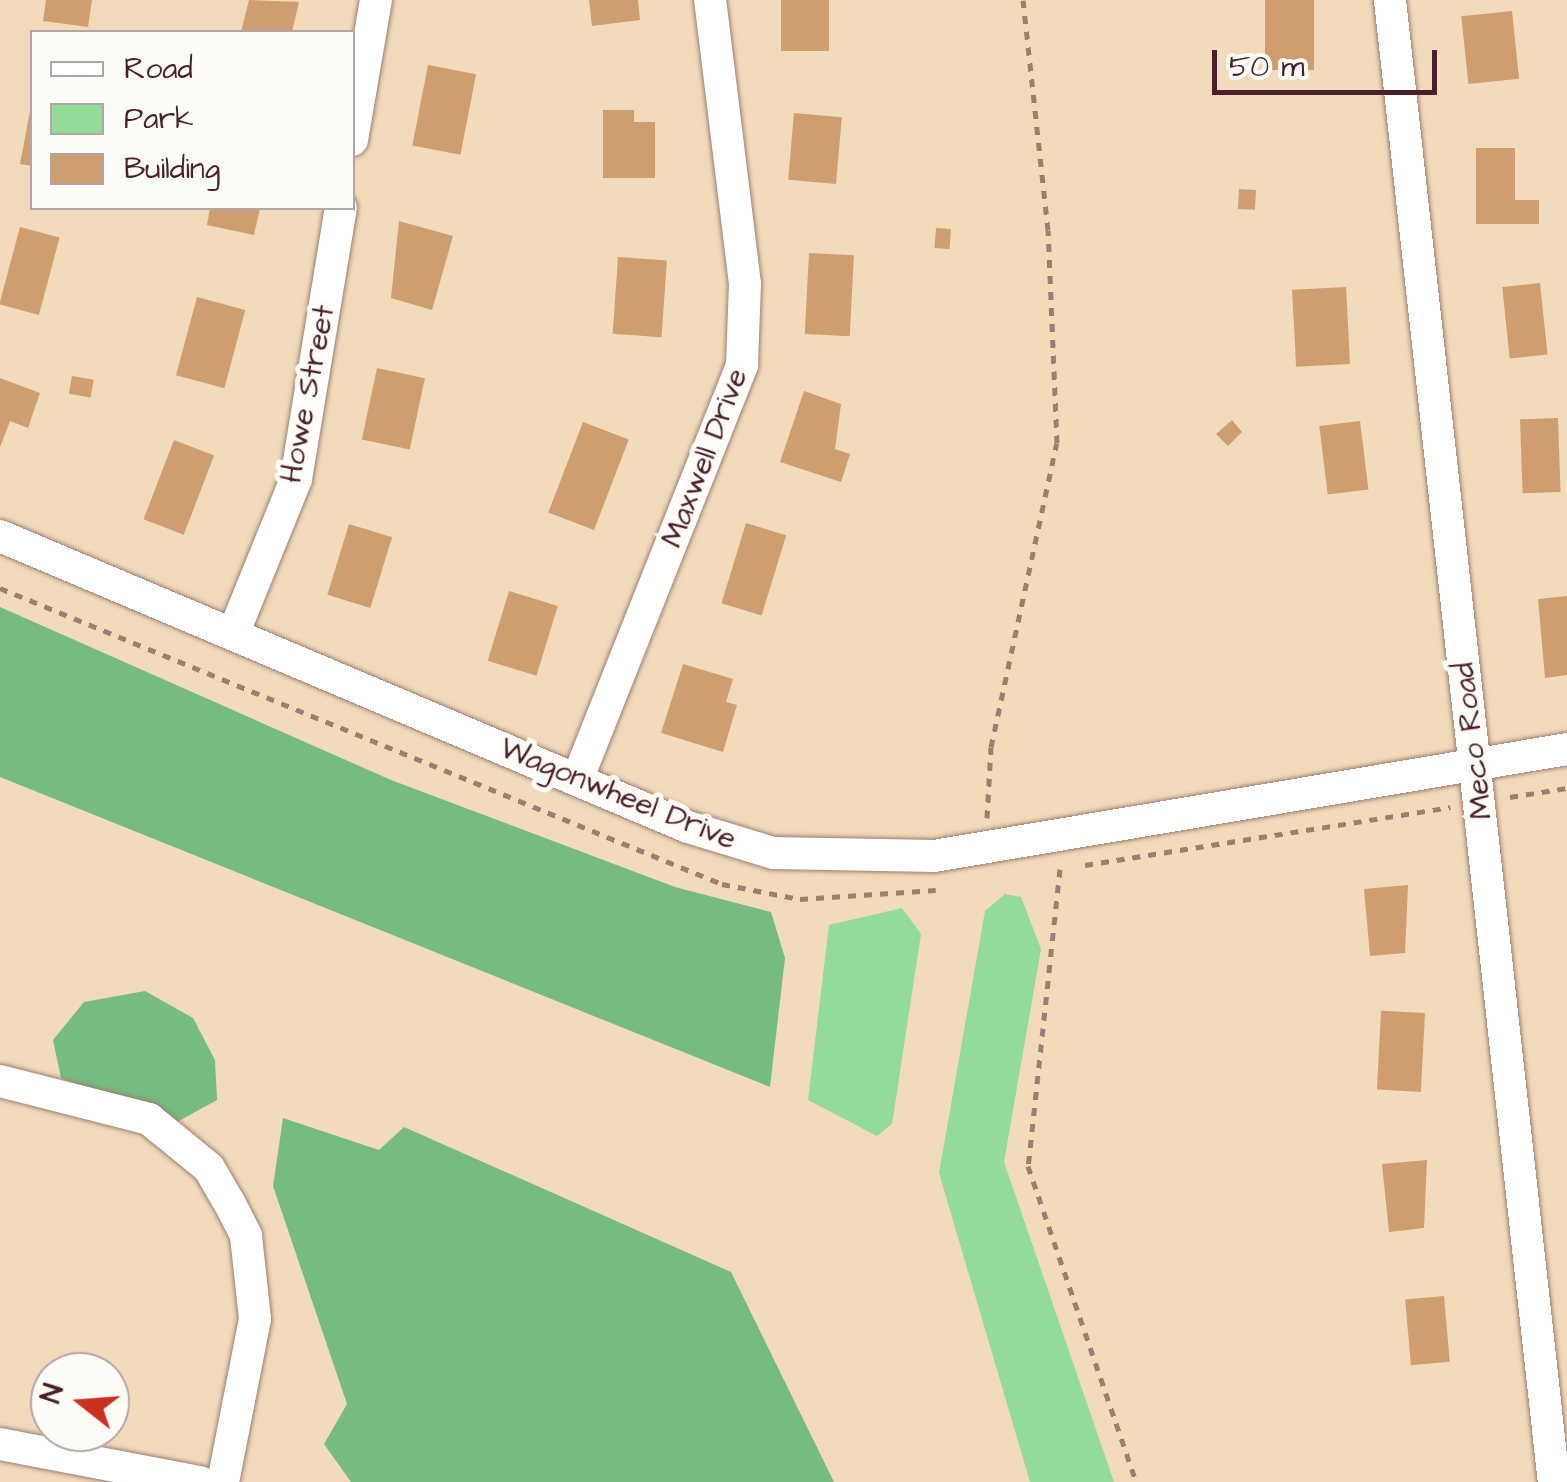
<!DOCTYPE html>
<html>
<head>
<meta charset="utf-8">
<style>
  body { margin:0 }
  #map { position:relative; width:1567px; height:1482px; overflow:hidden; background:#f1dbba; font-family:"Architects Daughter",sans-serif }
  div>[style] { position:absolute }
  .green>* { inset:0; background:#93dc98 }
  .forest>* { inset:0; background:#76bc80 }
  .building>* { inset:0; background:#cf9e70; transform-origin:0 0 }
  .path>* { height:5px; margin-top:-2.5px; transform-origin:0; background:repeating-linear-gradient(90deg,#9e7d72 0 8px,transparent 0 16px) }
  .roads { filter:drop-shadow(0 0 2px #9e7d72) drop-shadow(0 0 2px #9e7d72) }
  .minor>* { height:32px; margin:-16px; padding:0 16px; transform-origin:16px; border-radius:16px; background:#fff }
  span { translate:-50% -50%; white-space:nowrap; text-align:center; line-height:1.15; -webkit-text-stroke:10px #fdfcf7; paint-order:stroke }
  .street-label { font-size:30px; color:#4a1f2b }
  .legend { position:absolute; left:30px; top:30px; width:325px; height:180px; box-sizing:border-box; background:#fdfcf7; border:2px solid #b5a4a5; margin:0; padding:12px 18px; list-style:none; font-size:30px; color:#4a1f2b }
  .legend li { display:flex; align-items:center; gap:20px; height:50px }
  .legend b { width:50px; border:2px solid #b5a4a5 }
  .north { position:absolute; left:30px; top:1352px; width:100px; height:100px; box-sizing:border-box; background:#fdfcf7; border:2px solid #b5a4a5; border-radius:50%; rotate:287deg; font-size:28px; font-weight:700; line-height:40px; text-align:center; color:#4a1f2b }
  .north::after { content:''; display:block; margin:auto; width:35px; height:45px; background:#c8321e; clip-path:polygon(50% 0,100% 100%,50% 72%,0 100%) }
  .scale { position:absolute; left:1212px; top:50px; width:225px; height:45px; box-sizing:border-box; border:5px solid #4a1f2b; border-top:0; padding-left:12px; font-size:30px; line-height:35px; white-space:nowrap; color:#4a1f2b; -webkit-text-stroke:8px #fdfcf7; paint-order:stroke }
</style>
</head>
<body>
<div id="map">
  <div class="green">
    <i style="clip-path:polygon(1005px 894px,1021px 897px,1041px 949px,1004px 1162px,1114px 1482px,1030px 1482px,939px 1173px,985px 911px)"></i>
    <i style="clip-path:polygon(902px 908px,921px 934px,892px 1124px,877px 1136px,808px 1100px,829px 925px)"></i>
  </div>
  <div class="forest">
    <i style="clip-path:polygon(0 607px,391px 780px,675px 887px,771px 912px,785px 958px,770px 1087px,0 777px)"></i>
    <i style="clip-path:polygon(145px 991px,193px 1018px,215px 1060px,217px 1100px,177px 1122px,61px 1078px,53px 1040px,84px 1002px)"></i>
    <i style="clip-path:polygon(283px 1118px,379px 1150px,404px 1127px,731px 1272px,834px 1482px,351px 1482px,324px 1444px,347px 1404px,273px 1186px)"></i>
  </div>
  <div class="building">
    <i style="clip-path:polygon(46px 0,92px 0,88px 27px,43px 21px)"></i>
    <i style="clip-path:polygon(249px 0,299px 2px,292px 32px,241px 32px)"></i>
    <i style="clip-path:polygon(589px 0,638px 0,640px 20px,592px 26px)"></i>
    <i style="left:781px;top:0;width:48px;height:51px"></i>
    <i style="left:1265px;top:0;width:49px;height:70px"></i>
    <i style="left:1512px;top:11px;width:68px;height:51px;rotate:84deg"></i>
    <i style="left:428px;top:65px;width:49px;height:82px;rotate:11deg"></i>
    <i style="clip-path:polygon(31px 106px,32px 106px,32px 166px,20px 164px)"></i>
    <i style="clip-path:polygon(603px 110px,634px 110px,634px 122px,655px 122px,655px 178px,603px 178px)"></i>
    <i style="left:794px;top:113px;width:48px;height:67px;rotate:5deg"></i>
    <i style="clip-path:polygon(1476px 148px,1515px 148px,1515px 200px,1539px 200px,1539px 224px,1476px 224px)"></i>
    <i style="left:1239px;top:189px;width:17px;height:20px;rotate:3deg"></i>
    <i style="clip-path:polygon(210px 208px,260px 208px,254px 235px,207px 225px)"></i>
    <i style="clip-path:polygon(399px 221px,453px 236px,432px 310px,391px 298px)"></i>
    <i style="left:20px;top:227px;width:41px;height:80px;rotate:15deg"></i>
    <i style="left:936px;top:228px;width:15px;height:20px;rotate:4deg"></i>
    <i style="left:809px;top:253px;width:45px;height:81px;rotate:3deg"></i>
    <i style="left:618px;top:257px;width:49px;height:77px;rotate:4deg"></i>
    <i style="left:1540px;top:283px;width:72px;height:38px;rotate:84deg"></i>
    <i style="left:1346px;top:287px;width:77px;height:54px;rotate:87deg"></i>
    <i style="left:197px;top:297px;width:50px;height:81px;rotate:15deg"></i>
    <i style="left:377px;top:368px;width:49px;height:73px;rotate:12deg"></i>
    <i style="left:72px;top:376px;width:22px;height:18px;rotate:10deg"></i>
    <i style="clip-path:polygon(0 378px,40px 393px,28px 428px,10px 421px,0 447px)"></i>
    <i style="clip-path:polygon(804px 391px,841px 404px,835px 449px,850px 454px,841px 482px,780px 462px)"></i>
    <i style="left:1558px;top:418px;width:74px;height:38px;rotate:88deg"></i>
    <i style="clip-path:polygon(1232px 420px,1242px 432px,1228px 446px,1216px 434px)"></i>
    <i style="left:1360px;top:421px;width:69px;height:41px;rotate:83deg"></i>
    <i style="left:583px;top:422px;width:49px;height:97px;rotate:21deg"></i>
    <i style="left:174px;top:440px;width:43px;height:85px;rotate:21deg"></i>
    <i style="left:746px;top:523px;width:42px;height:84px;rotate:17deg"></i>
    <i style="left:349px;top:524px;width:45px;height:74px;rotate:17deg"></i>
    <i style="left:509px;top:591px;width:51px;height:73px;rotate:17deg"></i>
    <i style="clip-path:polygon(1567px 596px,1567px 675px,1545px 678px,1538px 599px)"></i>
    <i style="clip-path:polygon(683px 664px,733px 679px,726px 702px,737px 705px,723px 752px,661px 733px)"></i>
    <i style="clip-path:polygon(1408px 885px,1405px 953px,1370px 956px,1364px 889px)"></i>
    <i style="left:1425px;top:1013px;width:79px;height:44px;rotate:93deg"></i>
    <i style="clip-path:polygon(1427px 1160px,1424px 1228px,1389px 1232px,1382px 1164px)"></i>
    <i style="left:1444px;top:1296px;width:66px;height:39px;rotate:85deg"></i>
  </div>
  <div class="path">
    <i style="left:0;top:588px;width:780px;rotate:22.29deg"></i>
    <i style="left:722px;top:884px;width:79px;rotate:10.9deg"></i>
    <i style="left:800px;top:899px;width:136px;rotate:-3.8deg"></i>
    <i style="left:1510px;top:797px;width:58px;rotate:-9deg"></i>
    <i style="left:987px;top:818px;width:71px;rotate:-86.8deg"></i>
    <i style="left:991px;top:747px;width:311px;rotate:-77.8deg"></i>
    <i style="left:1057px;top:443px;width:213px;rotate:-92.4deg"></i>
    <i style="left:1048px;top:230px;width:231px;rotate:-96.2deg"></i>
    <i style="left:1085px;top:865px;width:370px;rotate:-9deg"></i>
    <i style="left:1060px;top:869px;width:299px;rotate:96.1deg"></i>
    <i style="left:1028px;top:1166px;width:334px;rotate:71.1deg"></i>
  </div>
  <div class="roads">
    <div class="minor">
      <i style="left:1390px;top:0;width:1491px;rotate:83.69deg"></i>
      <i style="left:352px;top:140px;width:142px;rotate:-80.3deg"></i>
      <i style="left:0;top:536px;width:747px;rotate:22.93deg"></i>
      <i style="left:688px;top:827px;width:89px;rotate:17deg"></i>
      <i style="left:773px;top:853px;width:161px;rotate:1.1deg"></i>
      <i style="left:934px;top:856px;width:642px;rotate:-9.59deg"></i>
      <i style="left:234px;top:632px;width:165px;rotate:-67.9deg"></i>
      <i style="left:296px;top:479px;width:275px;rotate:-80.6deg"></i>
      <i style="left:577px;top:780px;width:447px;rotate:-68.3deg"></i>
      <i style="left:742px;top:365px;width:81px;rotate:-87.9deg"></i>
      <i style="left:745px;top:284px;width:286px;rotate:-97deg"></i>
      <i style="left:0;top:1081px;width:154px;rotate:14.3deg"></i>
      <i style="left:149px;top:1119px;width:77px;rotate:39.2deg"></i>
      <i style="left:209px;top:1168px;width:39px;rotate:60deg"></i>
      <i style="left:229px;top:1202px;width:38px;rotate:63deg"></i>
      <i style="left:246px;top:1236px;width:83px;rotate:83.8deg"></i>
      <i style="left:255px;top:1319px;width:166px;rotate:101.1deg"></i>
      <i style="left:0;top:1444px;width:204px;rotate:10.8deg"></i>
    </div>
  </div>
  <div class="street-label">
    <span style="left:308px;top:394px;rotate:-79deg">Howe Street</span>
    <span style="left:705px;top:458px;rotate:-69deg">Maxwell Drive</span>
    <span style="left:1473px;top:741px;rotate:-97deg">Meco Road</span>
    <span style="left:618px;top:794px;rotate:22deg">Wagonwheel Drive</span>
  </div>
  <ul class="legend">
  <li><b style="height:12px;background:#fff"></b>Road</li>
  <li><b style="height:28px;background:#93dc98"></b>Park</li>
  <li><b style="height:28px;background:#cf9e70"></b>Building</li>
  </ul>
  <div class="north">N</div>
  <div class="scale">50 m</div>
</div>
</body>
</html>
